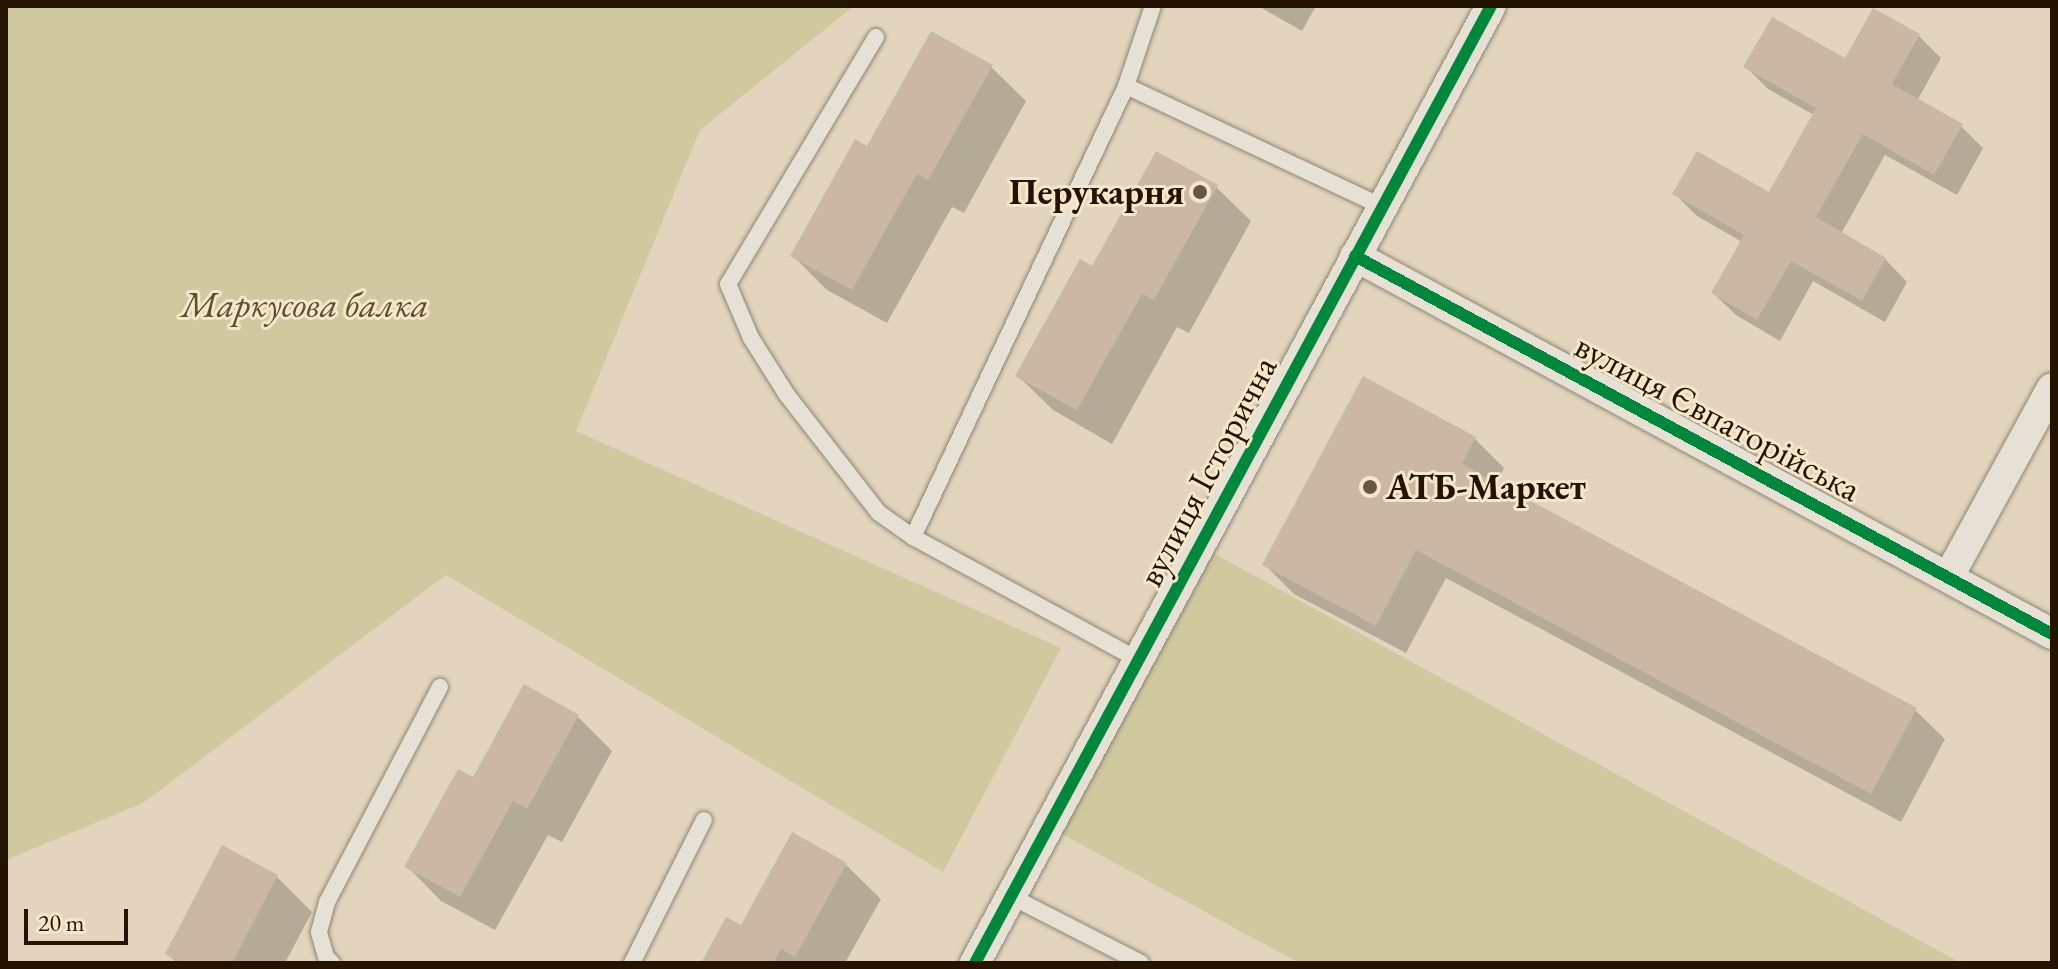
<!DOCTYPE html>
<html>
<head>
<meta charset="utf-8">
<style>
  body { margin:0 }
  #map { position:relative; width:2058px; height:969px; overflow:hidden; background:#e3d5bd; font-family:"EB Garamond",serif }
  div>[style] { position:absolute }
  .green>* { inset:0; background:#d0c89f }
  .shadow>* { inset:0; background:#0003 }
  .building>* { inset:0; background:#cab7a4 }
  .roads { filter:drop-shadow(0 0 2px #8e8575) drop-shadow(0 0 2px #8e8575) }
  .service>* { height:16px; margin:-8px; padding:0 8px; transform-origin:8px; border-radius:8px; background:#e7e1d5 }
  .minor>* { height:30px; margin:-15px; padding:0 15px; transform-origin:15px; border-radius:15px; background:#e7e1d5 }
  .cycleway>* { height:12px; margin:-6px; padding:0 6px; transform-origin:6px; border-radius:6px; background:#00873e }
  .dots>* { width:22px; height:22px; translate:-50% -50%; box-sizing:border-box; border:4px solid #f7e7ca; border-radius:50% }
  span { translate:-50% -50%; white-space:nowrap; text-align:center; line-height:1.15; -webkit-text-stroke:6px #f7e7ca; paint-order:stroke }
  .poi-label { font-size:36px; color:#241300; font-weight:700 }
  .right { translate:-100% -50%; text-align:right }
  .left { translate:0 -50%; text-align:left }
  .park-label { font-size:36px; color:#5b4f2f; font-style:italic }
  .street-label { font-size:36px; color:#241300 }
  .frame { position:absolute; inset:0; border:8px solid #241300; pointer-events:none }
  .scale { position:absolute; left:24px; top:909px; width:104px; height:36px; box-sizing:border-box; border:4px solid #241300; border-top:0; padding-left:10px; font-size:24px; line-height:28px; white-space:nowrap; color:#241300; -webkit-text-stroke:6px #f7e7ca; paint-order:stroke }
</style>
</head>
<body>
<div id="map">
  <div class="green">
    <i style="clip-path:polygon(6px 6px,854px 6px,700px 130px,576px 431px,1061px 648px,943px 872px,446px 575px,143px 803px,6px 860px)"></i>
    <i style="clip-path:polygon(1213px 553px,1961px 963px,1299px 963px,1060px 833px)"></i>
  </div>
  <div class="shadow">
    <i style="clip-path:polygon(1258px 6px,1316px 6px,1302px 31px)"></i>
    <i style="clip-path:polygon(1919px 36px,1941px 58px,1917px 101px,1961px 126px,1983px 148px,1957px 195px,1885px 155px,1841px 234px,1885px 259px,1907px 282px,1885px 322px,1813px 281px,1780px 341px,1736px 315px,1713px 293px,1742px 242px,1697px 216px,1675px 194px,1770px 194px,1814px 115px,1768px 89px,1746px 67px,1845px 61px)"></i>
    <i style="clip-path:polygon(991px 67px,1026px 101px,964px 213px,952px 207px,887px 323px,827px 290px,793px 256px,868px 148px)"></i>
    <i style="clip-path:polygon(1216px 187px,1251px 221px,1189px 333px,1177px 327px,1112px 444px,1053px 410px,1018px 376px)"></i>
    <i style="clip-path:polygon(1364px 379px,1475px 439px,1504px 468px,1496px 485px,1915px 710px,1945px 739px,1901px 822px,1446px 578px,1406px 653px,1294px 594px,1265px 565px)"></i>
    <i style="clip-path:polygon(578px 717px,612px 751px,562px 842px,548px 835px,495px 930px,441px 901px,407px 866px,473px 780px)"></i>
    <i style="clip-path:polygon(846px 865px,881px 899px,845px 963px,703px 963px,741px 928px)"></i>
    <i style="clip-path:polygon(277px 877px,312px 912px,285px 963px,177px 963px,167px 953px)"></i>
  </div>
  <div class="building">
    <i style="clip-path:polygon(1873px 8px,1920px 34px,1892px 84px,1963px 124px,1934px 175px,1863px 134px,1816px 217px,1886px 258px,1862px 301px,1791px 261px,1757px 320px,1711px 293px,1744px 235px,1672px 194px,1697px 151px,1769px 192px,1816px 108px,1743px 67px,1772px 17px,1845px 58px)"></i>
    <i style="clip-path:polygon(931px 31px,993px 65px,928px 180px,917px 174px,852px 290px,790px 256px,855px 139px,867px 146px)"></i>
    <i style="clip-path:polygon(1156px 151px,1218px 185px,1154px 300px,1142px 294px,1077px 410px,1015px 376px,1080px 259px,1092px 266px)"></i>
    <i style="clip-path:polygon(1363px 376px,1476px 437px,1462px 464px,1917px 708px,1871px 794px,1416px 550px,1376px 626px,1262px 565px)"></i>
    <i style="clip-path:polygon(524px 684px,579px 715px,527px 809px,513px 801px,460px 897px,404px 867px,458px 769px,473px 777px)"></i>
    <i style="clip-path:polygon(792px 832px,847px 863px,795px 957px,781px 949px,773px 963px,701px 963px,726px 917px,741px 925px)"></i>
    <i style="clip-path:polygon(222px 845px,278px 875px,232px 963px,182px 963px,165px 954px)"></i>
  </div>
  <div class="roads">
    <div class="service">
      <i style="left:876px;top:37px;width:288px;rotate:120.9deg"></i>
      <i style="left:728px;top:284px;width:59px;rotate:66.9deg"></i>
      <i style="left:751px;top:338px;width:67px;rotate:57.7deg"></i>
      <i style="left:787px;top:395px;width:150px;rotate:52.1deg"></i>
      <i style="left:879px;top:513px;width:42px;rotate:35.2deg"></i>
      <i style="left:913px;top:537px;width:259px;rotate:28.6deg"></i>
      <i style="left:1126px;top:86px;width:282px;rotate:25.2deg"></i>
      <i style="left:913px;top:537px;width:499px;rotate:-64.7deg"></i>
      <i style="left:1126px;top:86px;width:84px;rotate:-71.4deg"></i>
      <i style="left:1012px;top:897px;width:145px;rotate:27.1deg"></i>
      <i style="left:332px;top:963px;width:8px;rotate:-135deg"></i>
      <i style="left:326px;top:957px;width:26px;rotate:-106deg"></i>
      <i style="left:319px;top:932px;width:31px;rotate:-75deg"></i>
      <i style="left:327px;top:902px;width:243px;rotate:-62.3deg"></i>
      <i style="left:632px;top:963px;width:160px;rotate:-63.3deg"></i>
    </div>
    <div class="minor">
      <i style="left:1355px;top:256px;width:793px;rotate:28.47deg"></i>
      <i style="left:1949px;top:576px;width:214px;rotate:-61.3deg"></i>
      <i style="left:975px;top:963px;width:1087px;rotate:-61.67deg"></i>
    </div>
  </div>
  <div class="cycleway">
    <i style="left:1355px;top:256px;width:793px;rotate:28.47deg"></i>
    <i style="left:975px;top:963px;width:1087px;rotate:-61.67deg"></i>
  </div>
  <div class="dots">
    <i style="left:1200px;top:192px;background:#675742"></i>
    <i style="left:1370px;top:487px;background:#675742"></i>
  </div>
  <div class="poi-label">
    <span class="right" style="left:1184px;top:192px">Перукарня</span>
    <span class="left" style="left:1386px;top:487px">АТБ-Маркет</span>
  </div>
  <div class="park-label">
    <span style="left:305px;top:305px">Маркусова балка</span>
  </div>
  <div class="street-label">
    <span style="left:1718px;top:417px;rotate:28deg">вулиця Євпаторійська</span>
    <span style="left:1207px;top:471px;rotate:-62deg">вулиця Історична</span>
  </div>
  <div class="frame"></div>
  <div class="scale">20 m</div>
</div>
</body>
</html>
